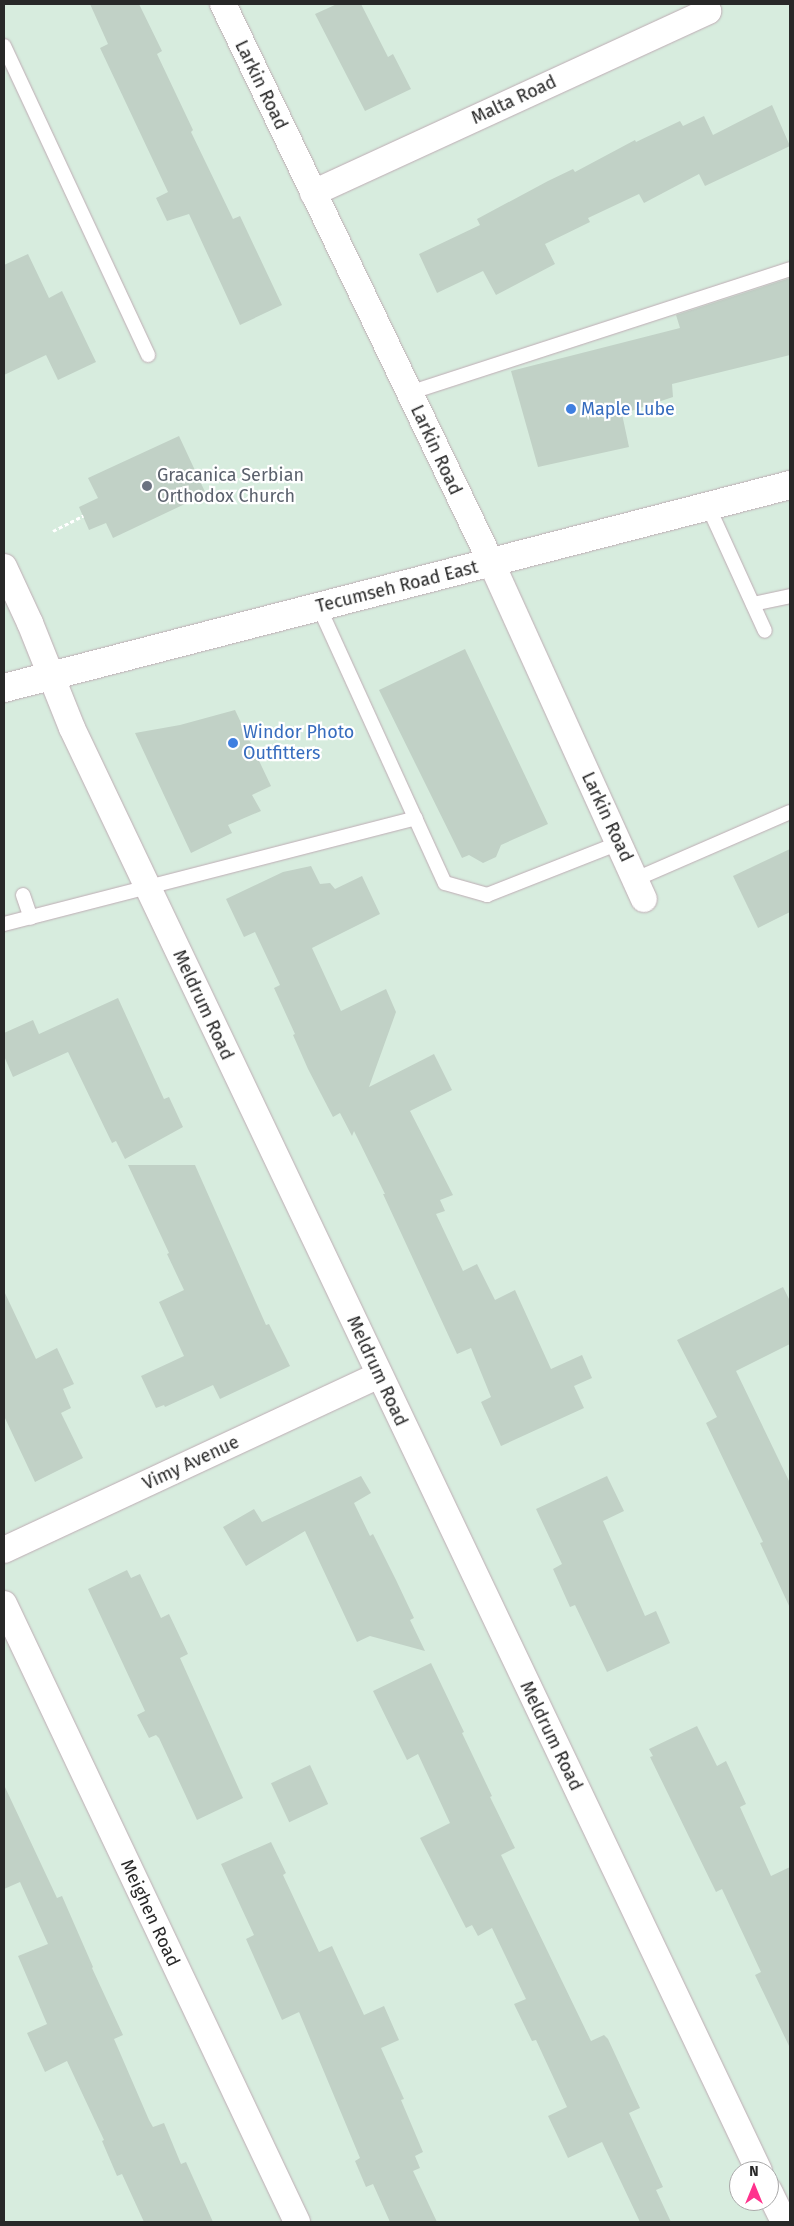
<!DOCTYPE html>
<html>
<head>
<meta charset="utf-8">
<style>
  body { margin:0 }
  #map { position:relative; width:794px; height:2226px; overflow:hidden; background:#d7ecde; font-family:"Fira Sans",sans-serif }
  div>[style] { position:absolute }
  .building>* { inset:0; background:#c1d1c6; transform-origin:0 0 }
  .path>* { height:3px; margin-top:-1.5px; transform-origin:0; background:repeating-linear-gradient(90deg,#fff 0 4px,transparent 0 6.5px) }
  .roads { filter:drop-shadow(0 0 1px #beacb4) drop-shadow(0 0 1px #beacb4) }
  .service>* { height:14px; margin:-7px; padding:0 7px; transform-origin:7px; border-radius:7px; background:#fff }
  .minor>* { height:26px; margin:-13px; padding:0 13px; transform-origin:13px; border-radius:13px; background:#fff }
  .secondary>* { height:28px; margin:-14px; padding:0 14px; transform-origin:14px; border-radius:14px; background:#fff }
  .dots>* { width:14px; height:14px; translate:-50% -50%; box-sizing:border-box; border:2px solid #fff; border-radius:50% }
  span { translate:-50% -50%; white-space:nowrap; text-align:center; line-height:1.15; -webkit-text-stroke:4.5px #fff; paint-order:stroke }
  .street-label { font-size:18px; color:#282828 }
  .shop-label { font-size:18px; color:#366cbe }
  .left { translate:0 -50%; text-align:left }
  .worship-label { font-size:18px; color:#5b616d }
  .frame { position:absolute; inset:0; border:5px solid #282828; pointer-events:none }
  .north { position:absolute; left:729px; top:2161px; width:50px; height:50px; box-sizing:border-box; background:#fff; border:1px solid #a9a9a9; border-radius:50%; rotate:0deg; font-size:14px; font-weight:700; line-height:20px; text-align:center; color:#282828 }
  .north::after { content:''; display:block; margin:auto; width:18px; height:22px; background:#ff328d; clip-path:polygon(50% 0,100% 100%,50% 72%,0 100%) }
</style>
</head>
<body>
<div id="map">
  <div class="building">
    <i style="clip-path:polygon(90px 4px,139px 4px,162px 51px,157px 54px,193px 130px,191px 132px,233px 219px,240px 216px,282px 305px,240px 325px,189px 214px,167px 221px,156px 198px,168px 192px,100px 48px,108px 44px)"></i>
    <i style="clip-path:polygon(337px 4px,361px 4px,388px 57px,393px 54px,411px 89px,365px 111px,315px 14px)"></i>
    <i style="clip-path:polygon(772px 105px,790px 146px,705px 186px,699px 174px,644px 203px,639px 194px,588px 218px,590px 222px,545px 244px,555px 264px,496px 295px,483px 271px,437px 293px,419px 254px,480px 225px,477px 219px,548px 181px,573px 169px,575px 172px,635px 140px,636px 142px,680px 121px,683px 126px,704px 116px,713px 135px)"></i>
    <i style="clip-path:polygon(28px 254px,49px 298px,62px 291px,96px 362px,58px 380px,46px 355px,4px 375px,4px 265px)"></i>
    <i style="clip-path:polygon(790px 278px,790px 355px,672px 384px,673px 397px,622px 414px,629px 447px,538px 467px,511px 371px,680px 328px,676px 315px)"></i>
    <i style="clip-path:polygon(179px 436px,206px 494px,113px 538px,106px 523px,89px 530px,79px 507px,98px 498px,88px 478px)"></i>
    <i style="clip-path:polygon(465px 649px,548px 824px,501px 845px,496px 857px,483px 863px,469px 855px,462px 858px,379px 690px)"></i>
    <i style="clip-path:polygon(235px 710px,271px 786px,252px 795px,261px 811px,228px 825px,232px 833px,191px 853px,135px 733px,180px 725px)"></i>
    <i style="clip-path:polygon(790px 849px,790px 912px,758px 928px,733px 876px)"></i>
    <i style="clip-path:polygon(311px 866px,320px 884px,330px 883px,335px 889px,362px 876px,380px 914px,312px 948px,341px 1011px,386px 989px,396px 1012px,369px 1087px,434px 1054px,452px 1090px,410px 1111px,453px 1195px,440px 1200px,445px 1211px,436px 1214px,463px 1271px,477px 1264px,495px 1300px,515px 1290px,551px 1369px,582px 1355px,592px 1378px,574px 1386px,584px 1408px,501px 1446px,481px 1402px,491px 1397px,471px 1348px,457px 1354px,383px 1194px,385px 1194px,354px 1131px,352px 1136px,340px 1113px,333px 1117px,308px 1069px,293px 1035px,295px 1034px,274px 988px,280px 985px,255px 932px,244px 937px,226px 899px,283px 872px)"></i>
    <i style="clip-path:polygon(118px 998px,164px 1099px,169px 1097px,183px 1127px,125px 1159px,116px 1141px,112px 1143px,68px 1052px,13px 1077px,4px 1056px,4px 1033px,33px 1020px,39px 1034px)"></i>
    <i style="clip-path:polygon(128px 1165px,195px 1165px,266px 1325px,269px 1324px,290px 1366px,220px 1399px,213px 1385px,165px 1407px,164px 1405px,156px 1408px,141px 1376px,184px 1356px,159px 1302px,184px 1290px,167px 1254px,169px 1253px)"></i>
    <i style="clip-path:polygon(783px 1287px,790px 1301px,790px 1344px,736px 1371px,790px 1483px,790px 1608px,760px 1543px,763px 1542px,706px 1423px,717px 1417px,677px 1340px)"></i>
    <i style="clip-path:polygon(4px 1291px,36px 1359px,57px 1348px,74px 1384px,63px 1389px,71px 1408px,61px 1413px,83px 1458px,35px 1482px,4px 1416px)"></i>
    <i style="clip-path:polygon(361px 1476px,371px 1493px,354px 1503px,370px 1536px,373px 1534px,396px 1580px,414px 1618px,410px 1620px,425px 1651px,370px 1636px,357px 1642px,305px 1531px,246px 1566px,223px 1527px,254px 1509px,262px 1522px)"></i>
    <i style="clip-path:polygon(607px 1476px,624px 1511px,603px 1521px,645px 1616px,656px 1611px,670px 1643px,607px 1672px,575px 1605px,570px 1607px,553px 1569px,562px 1564px,536px 1509px)"></i>
    <i style="clip-path:polygon(127px 1570px,131px 1578px,140px 1574px,161px 1618px,169px 1614px,188px 1654px,180px 1658px,243px 1798px,197px 1820px,159px 1738px,156px 1735px,149px 1738px,137px 1715px,145px 1711px,88px 1589px)"></i>
    <i style="clip-path:polygon(431px 1663px,464px 1732px,462px 1733px,492px 1796px,490px 1797px,515px 1848px,501px 1855px,591px 2041px,604px 2035px,608px 2039px,640px 2108px,629px 2113px,663px 2187px,656px 2190px,671px 2222px,640px 2222px,602px 2142px,568px 2158px,548px 2116px,567px 2107px,536px 2040px,532px 2041px,514px 2004px,526px 1999px,492px 1928px,478px 1936px,472px 1925px,466px 1928px,420px 1838px,450px 1823px,418px 1754px,407px 1760px,373px 1691px)"></i>
    <i style="clip-path:polygon(697px 1726px,717px 1766px,726px 1761px,746px 1804px,740px 1807px,771px 1876px,790px 1867px,790px 2048px,755px 1975px,761px 1972px,722px 1889px,716px 1892px,650px 1757px,653px 1756px,649px 1749px)"></i>
    <i style="left:310px;top:1765px;width:43px;height:43px;rotate:65deg"></i>
    <i style="clip-path:polygon(4px 1785px,57px 1898px,62px 1896px,93px 1967px,92px 1968px,123px 2035px,114px 2039px,149px 2120px,153px 2127px,164px 2123px,181px 2164px,186px 2162px,213px 2222px,144px 2222px,122px 2174px,117px 2176px,102px 2141px,104px 2140px,67px 2061px,45px 2072px,27px 2033px,47px 2024px,18px 1956px,48px 1944px,20px 1882px,4px 1889px)"></i>
    <i style="clip-path:polygon(271px 1842px,286px 1873px,283px 1875px,319px 1952px,332px 1946px,364px 2015px,384px 2006px,399px 2040px,381px 2048px,404px 2099px,401px 2100px,423px 2152px,415px 2156px,420px 2168px,413px 2171px,437px 2222px,390px 2222px,373px 2184px,366px 2187px,355px 2161px,360px 2158px,299px 2012px,282px 2020px,246px 1939px,254px 1935px,221px 1864px)"></i>
  </div>
  <div class="path">
    <i style="left:53px;top:531px;width:34px;rotate:-27deg"></i>
  </div>
  <div class="roads">
    <div class="service">
      <i style="left:4px;top:46px;width:341px;rotate:65deg"></i>
      <i style="left:409px;top:393px;width:401px;rotate:-18deg"></i>
      <i style="left:708px;top:506px;width:137px;rotate:65.5deg"></i>
      <i style="left:753px;top:604px;width:38px;rotate:-12deg"></i>
      <i style="left:319px;top:607px;width:303px;rotate:65.5deg"></i>
      <i style="left:445px;top:883px;width:44px;rotate:15.9deg"></i>
      <i style="left:487px;top:895px;width:142px;rotate:-21.5deg"></i>
      <i style="left:636px;top:879px;width:168px;rotate:-23.5deg"></i>
      <i style="left:23px;top:895px;width:24px;rotate:71deg"></i>
      <i style="left:4px;top:924px;width:425px;rotate:-14.4deg"></i>
    </div>
    <div class="minor">
      <i style="left:223px;top:4px;width:619px;rotate:64.35deg"></i>
      <i style="left:491px;top:562px;width:370px;rotate:65.6deg"></i>
      <i style="left:313px;top:193px;width:435px;rotate:-24.7deg"></i>
      <i style="left:708px;top:11px;width:8px;rotate:-120deg"></i>
      <i style="left:4px;top:567px;width:62px;rotate:65.1deg"></i>
      <i style="left:30px;top:623px;width:113px;rotate:68.2deg"></i>
      <i style="left:72px;top:728px;width:1598px;rotate:64.54deg"></i>
      <i style="left:4px;top:1550px;width:414px;rotate:-25deg"></i>
      <i style="left:4px;top:1604px;width:684px;rotate:64.63deg"></i>
      <i style="left:769px;top:2191px;width:34px;rotate:64deg"></i>
    </div>
    <div class="secondary">
      <i style="left:4px;top:688px;width:812px;rotate:-14.48deg"></i>
    </div>
  </div>
  <div class="dots">
    <i style="left:571px;top:409px;background:#3f7fe0"></i>
    <i style="left:147px;top:486px;background:#6b7280"></i>
    <i style="left:233px;top:743px;background:#3f7fe0"></i>
  </div>
  <div class="street-label">
    <span style="left:261px;top:85px;rotate:64deg">Larkin Road</span>
    <span style="left:514px;top:100px;rotate:-25deg">Malta Road</span>
    <span style="left:436px;top:450px;rotate:65deg">Larkin Road</span>
    <span style="left:397px;top:587px;rotate:-14deg">Tecumseh Road East</span>
    <span style="left:607px;top:817px;rotate:65deg">Larkin Road</span>
    <span style="left:203px;top:1005px;rotate:65deg">Meldrum Road</span>
    <span style="left:377px;top:1371px;rotate:65deg">Meldrum Road</span>
    <span style="left:191px;top:1463px;rotate:-25deg">Vimy Avenue</span>
    <span style="left:551px;top:1736px;rotate:64deg">Meldrum Road</span>
    <span style="left:150px;top:1913px;rotate:65deg">Meighen Road</span>
  </div>
  <div class="shop-label">
    <span class="left" style="left:581px;top:409px">Maple Lube</span>
    <span class="left" style="left:243px;top:743px">Windor Photo<br>Outfitters</span>
  </div>
  <div class="worship-label">
    <span class="left" style="left:157px;top:486px">Gracanica Serbian<br>Orthodox Church</span>
  </div>
  <div class="frame"></div>
  <div class="north">N</div>
</div>
</body>
</html>
